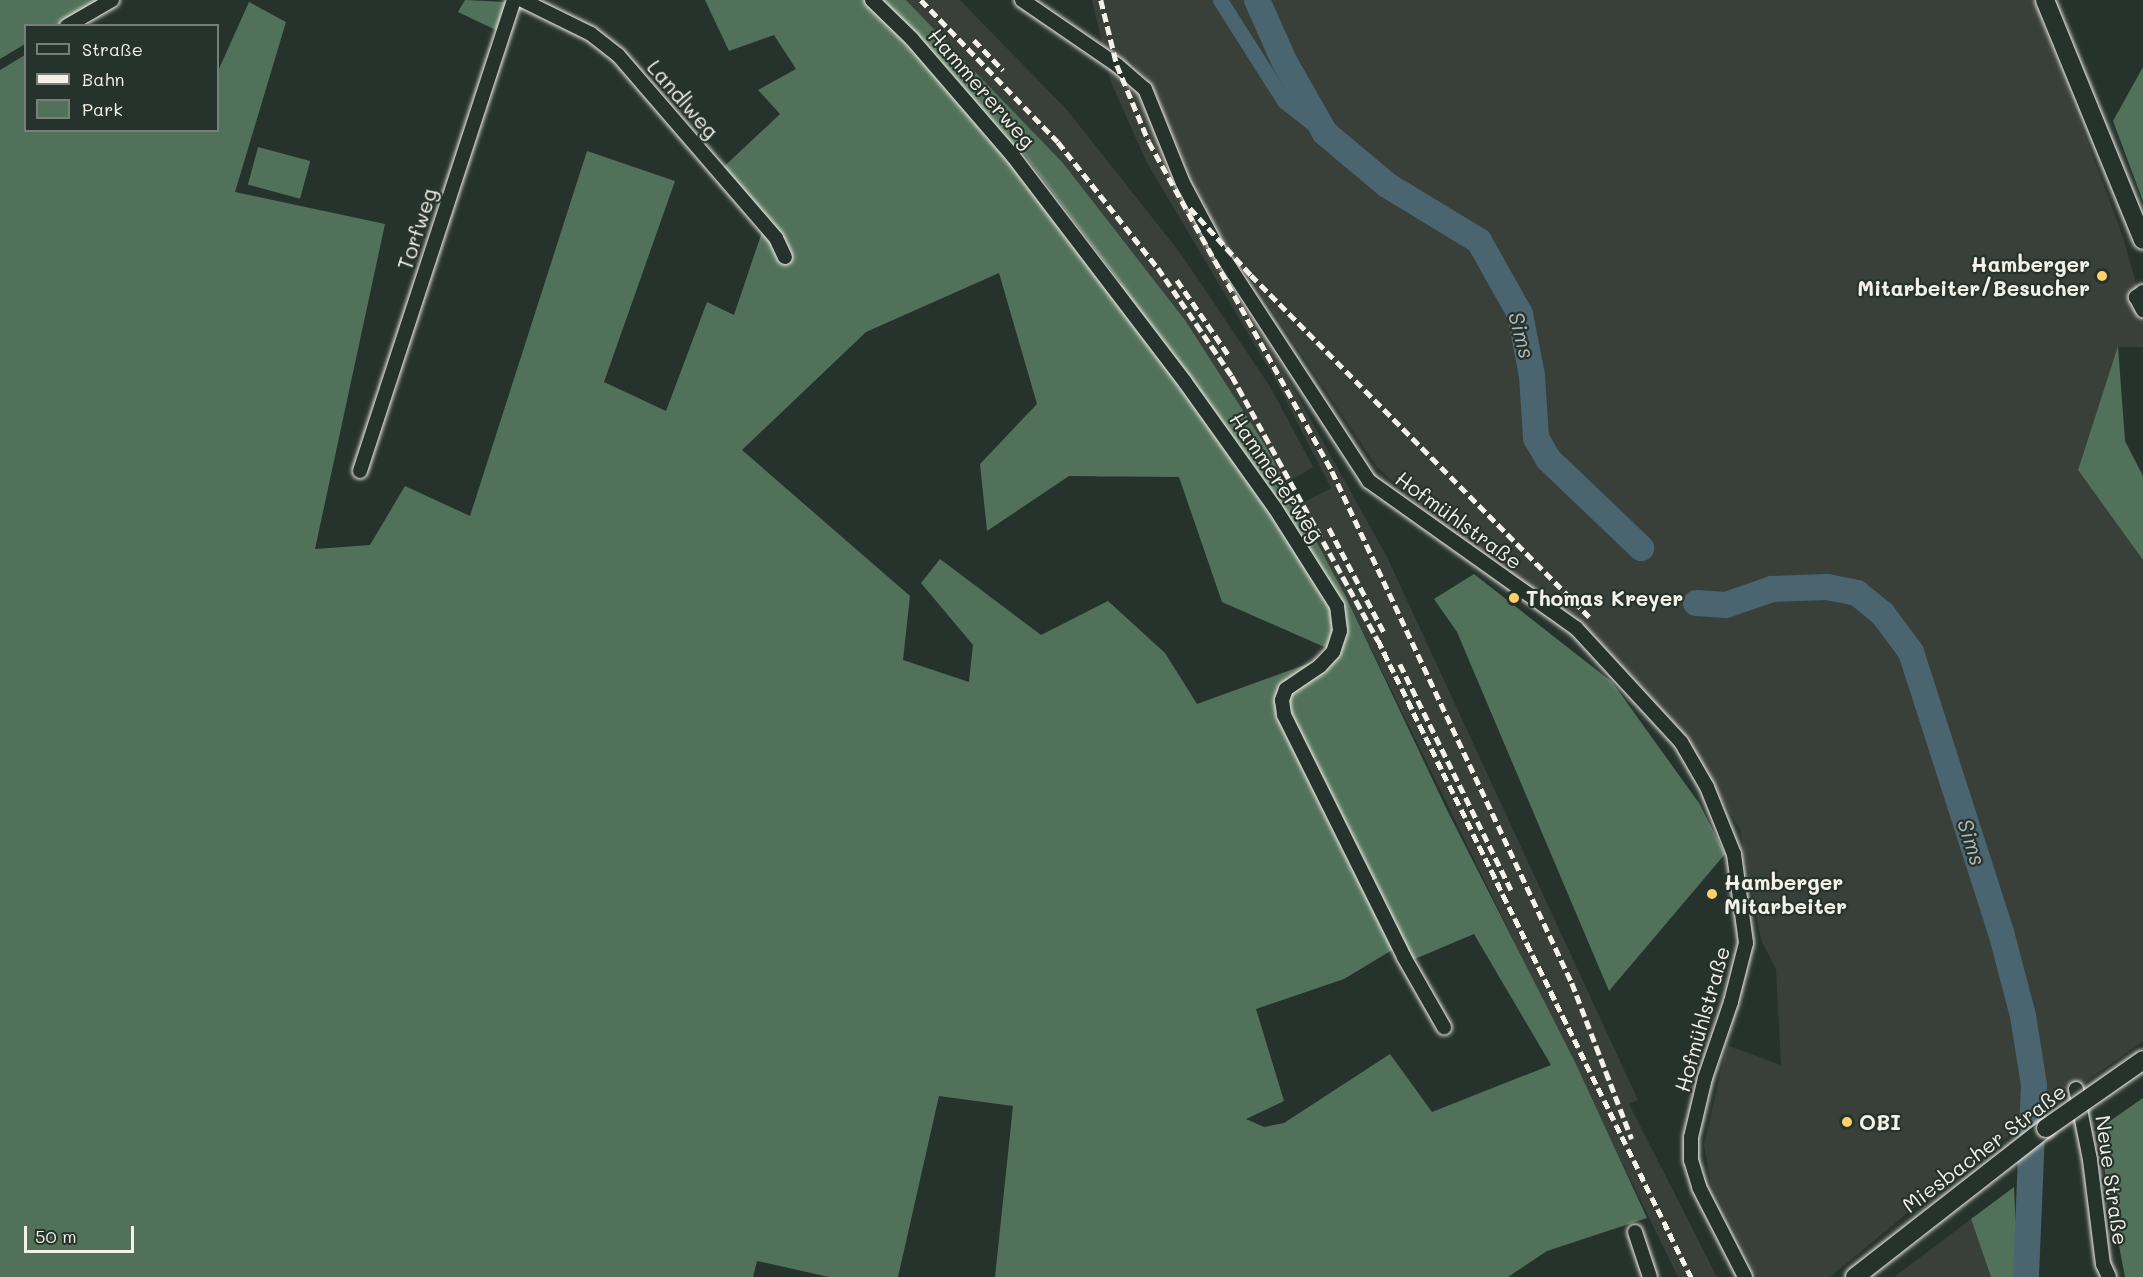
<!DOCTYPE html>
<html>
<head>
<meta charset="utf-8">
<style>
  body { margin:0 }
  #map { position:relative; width:2143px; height:1277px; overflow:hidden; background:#26332d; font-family:Mali,sans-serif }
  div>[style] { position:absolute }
  .built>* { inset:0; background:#393f39 }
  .green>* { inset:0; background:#52715a; transform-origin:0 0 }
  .canal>* { height:15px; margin:-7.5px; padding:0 7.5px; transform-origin:7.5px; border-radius:7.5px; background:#4a656f }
  .river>* { height:26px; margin:-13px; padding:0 13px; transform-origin:13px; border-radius:13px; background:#4a656f }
  .roads { filter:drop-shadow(0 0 2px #f4f1e8) drop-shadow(0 0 2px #f4f1e8) }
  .minor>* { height:14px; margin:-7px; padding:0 7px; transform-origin:7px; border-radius:7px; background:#26332d }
  .secondary>* { height:18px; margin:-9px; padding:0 9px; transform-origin:9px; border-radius:9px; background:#26332d }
  .rail>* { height:4.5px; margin-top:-2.25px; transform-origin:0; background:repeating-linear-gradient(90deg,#f4f1e8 0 9px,transparent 0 13.5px) }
  .bridges { filter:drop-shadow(0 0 2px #f4f1e8) drop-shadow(0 0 2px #f4f1e8) }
  .secondary-bridge>* { height:18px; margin:-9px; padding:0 9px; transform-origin:9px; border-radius:9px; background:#26332d }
  .dots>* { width:16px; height:16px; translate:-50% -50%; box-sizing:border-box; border:3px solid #26332d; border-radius:50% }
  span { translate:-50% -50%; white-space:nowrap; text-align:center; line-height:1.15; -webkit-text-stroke:4.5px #26332d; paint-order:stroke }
  .street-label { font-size:21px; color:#f4f1e8 }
  .poi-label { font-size:21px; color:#f4f1e8; font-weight:700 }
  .right { translate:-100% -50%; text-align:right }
  .left { translate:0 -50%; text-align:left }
  .water-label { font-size:22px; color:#b0b9b8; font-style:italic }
  .legend { position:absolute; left:24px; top:24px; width:195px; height:108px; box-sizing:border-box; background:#26332d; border:2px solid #787f78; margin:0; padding:8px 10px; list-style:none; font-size:18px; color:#f4f1e8 }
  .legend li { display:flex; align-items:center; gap:12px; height:30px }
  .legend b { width:30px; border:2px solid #787f78 }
  .scale { position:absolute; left:24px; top:1226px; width:110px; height:27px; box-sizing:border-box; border:3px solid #f4f1e8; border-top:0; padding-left:8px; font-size:18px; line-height:21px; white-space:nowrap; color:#f4f1e8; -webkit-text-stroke:4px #26332d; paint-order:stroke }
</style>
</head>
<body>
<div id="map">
  <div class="built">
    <i style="clip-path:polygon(906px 0,960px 0,1067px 110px,1181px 254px,1271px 388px,1313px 467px,1286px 483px,1185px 320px,1063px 163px)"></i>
    <i style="clip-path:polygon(1092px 0,2034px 0,2123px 237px,2143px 309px,2143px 347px,2118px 347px,2078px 470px,2143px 560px,2143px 1041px,1950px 1178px,1830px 1277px,1757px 1277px,1711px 1184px,1704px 1145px,1727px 1045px,1781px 1065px,1776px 969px,1761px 940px,1740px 829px,1681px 731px,1579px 621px,1446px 530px,1377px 467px,1213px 222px,1147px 79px,1127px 57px,1174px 181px,1216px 262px,1266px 339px,1387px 557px,1638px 1100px,1629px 1104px,1717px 1277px,1678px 1277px,1345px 595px,1297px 506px,1331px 488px,1275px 379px,1146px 161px,1111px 82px)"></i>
    <i style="clip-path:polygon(1971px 1219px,1991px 1277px,1894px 1277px)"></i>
  </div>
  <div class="green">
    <i style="clip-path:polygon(0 0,102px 0,58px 25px,26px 26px,25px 44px,0 59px)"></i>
    <i style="clip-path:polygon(465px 0,506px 2px,498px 31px,458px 12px)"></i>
    <i style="clip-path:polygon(evenodd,705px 0,906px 0,1063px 163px,1185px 320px,1265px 445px,1345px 595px,1447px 810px,1575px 1062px,1647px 1218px,1547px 1251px,1508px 1277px,995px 1277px,1013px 1106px,939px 1096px,898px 1277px,829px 1277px,757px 1261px,753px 1277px,0 1277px,0 70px,25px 55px,26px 130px,218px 130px,218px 71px,249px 2px,286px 22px,235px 192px,385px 224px,315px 549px,370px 545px,405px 486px,470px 516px,587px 151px,675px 181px,604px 382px,666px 411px,707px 302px,734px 315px,763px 229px,715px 175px,780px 114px,758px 90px,796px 69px,774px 35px,729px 51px,705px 0,1021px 150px,1121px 283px,1113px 294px,1007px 157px,1021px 150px,705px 0,999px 273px,1037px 404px,980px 464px,987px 531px,1069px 476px,1179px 477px,1222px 602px,1338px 653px,1197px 704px,1165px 653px,1108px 601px,1041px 635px,940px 559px,921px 583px,973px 645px,969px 682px,903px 660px,910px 596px,742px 450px,866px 332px,999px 273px,705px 0,1474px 934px,1551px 1065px,1432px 1112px,1390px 1054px,1284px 1123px,1264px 1127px,1246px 1119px,1284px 1101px,1256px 1009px,1344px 979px,1402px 944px,1410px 961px,1474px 934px)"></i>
    <i style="clip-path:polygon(2143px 67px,2143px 201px,2113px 121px)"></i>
    <i style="left:258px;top:147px;width:54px;height:39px;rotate:15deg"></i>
    <i style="clip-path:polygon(2118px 346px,2125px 441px,2143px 476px,2143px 560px,2078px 470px)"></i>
    <i style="clip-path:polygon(1474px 574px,1612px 682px,1699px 803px,1725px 854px,1609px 991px,1457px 632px,1434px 599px)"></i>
    <i style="clip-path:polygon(2143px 1098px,2143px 1277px,2125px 1277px,2097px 1130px)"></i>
    <i style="clip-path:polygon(2014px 1187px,2018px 1277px,1991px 1277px,1971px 1219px)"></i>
  </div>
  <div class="canal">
    <i style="left:1220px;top:0;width:120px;rotate:57.6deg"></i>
    <i style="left:1284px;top:101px;width:52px;rotate:38deg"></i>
  </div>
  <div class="river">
    <i style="left:1257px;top:0;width:67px;rotate:66.1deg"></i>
    <i style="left:1284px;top:61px;width:83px;rotate:60.3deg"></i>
    <i style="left:1325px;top:133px;width:81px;rotate:40deg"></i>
    <i style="left:1387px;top:185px;width:108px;rotate:31.3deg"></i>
    <i style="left:1479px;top:241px;width:84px;rotate:60.7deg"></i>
    <i style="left:1520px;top:314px;width:63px;rotate:79deg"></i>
    <i style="left:1532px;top:376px;width:62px;rotate:86.3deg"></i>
    <i style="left:1536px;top:438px;width:24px;rotate:60deg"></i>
    <i style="left:1548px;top:459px;width:129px;rotate:43.7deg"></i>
    <i style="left:1696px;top:603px;width:30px;rotate:4deg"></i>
    <i style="left:1726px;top:605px;width:49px;rotate:-19.2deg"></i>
    <i style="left:1772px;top:589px;width:55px;rotate:-2.1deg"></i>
    <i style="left:1827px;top:587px;width:31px;rotate:11deg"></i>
    <i style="left:1857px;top:593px;width:32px;rotate:39deg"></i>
    <i style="left:1882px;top:613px;width:49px;rotate:53.4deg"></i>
    <i style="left:1911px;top:652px;width:294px;rotate:72.2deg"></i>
    <i style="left:2001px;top:932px;width:87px;rotate:75.3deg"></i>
    <i style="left:2023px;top:1016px;width:70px;rotate:80.9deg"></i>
    <i style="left:2034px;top:1085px;width:192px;rotate:92.4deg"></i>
  </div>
  <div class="roads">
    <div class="minor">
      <i style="left:522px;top:0;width:77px;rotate:26.2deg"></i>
      <i style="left:591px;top:34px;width:34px;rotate:38deg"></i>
      <i style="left:618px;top:55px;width:242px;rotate:49.2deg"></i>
      <i style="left:776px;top:238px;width:21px;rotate:65deg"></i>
      <i style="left:872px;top:0;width:56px;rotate:44.3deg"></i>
      <i style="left:912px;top:39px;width:155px;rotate:49.2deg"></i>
      <i style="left:1013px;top:156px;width:284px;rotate:52.7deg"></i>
      <i style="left:1185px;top:382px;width:155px;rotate:54.5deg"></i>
      <i style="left:1275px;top:508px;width:116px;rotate:57.7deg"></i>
      <i style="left:1337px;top:606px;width:25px;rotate:83deg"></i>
      <i style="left:1340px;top:631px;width:22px;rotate:108deg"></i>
      <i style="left:1333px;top:652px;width:19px;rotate:133deg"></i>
      <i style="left:1320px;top:666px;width:41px;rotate:145.9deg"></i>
      <i style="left:1286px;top:689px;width:12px;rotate:110deg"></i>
      <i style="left:1282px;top:700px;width:15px;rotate:82deg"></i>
      <i style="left:1284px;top:715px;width:270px;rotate:63.6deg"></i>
      <i style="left:1404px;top:957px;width:81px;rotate:60.3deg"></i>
      <i style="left:1022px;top:0;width:115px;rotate:34.4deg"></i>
      <i style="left:1117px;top:65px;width:37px;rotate:41deg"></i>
      <i style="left:1145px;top:89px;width:101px;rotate:68deg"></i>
      <i style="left:1183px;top:183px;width:77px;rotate:62.1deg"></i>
      <i style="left:1219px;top:251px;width:275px;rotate:56.9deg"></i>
      <i style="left:1369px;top:481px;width:254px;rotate:35.4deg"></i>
      <i style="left:1576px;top:628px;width:155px;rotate:47.4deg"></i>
      <i style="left:1681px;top:742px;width:52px;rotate:60deg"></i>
      <i style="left:1707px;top:787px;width:72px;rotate:68.1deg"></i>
      <i style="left:1734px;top:854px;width:90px;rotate:82.3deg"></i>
      <i style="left:1746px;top:943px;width:61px;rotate:104.3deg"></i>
      <i style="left:1731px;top:1002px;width:80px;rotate:108.9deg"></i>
      <i style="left:1705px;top:1078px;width:61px;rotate:103.3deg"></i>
      <i style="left:1691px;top:1137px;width:23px;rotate:90deg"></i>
      <i style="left:1691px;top:1160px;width:28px;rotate:73deg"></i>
      <i style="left:1699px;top:1187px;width:101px;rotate:62.9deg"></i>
      <i style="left:67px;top:26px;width:52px;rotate:-30deg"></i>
      <i style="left:2143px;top:292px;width:9px;rotate:144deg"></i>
      <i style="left:2136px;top:297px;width:15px;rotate:62deg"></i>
      <i style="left:360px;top:471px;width:496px;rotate:-71.9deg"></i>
      <i style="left:2076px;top:1089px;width:72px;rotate:78.8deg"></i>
      <i style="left:2090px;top:1160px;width:105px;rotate:82.9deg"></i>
      <i style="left:2103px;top:1264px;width:14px;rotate:65deg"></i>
      <i style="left:1635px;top:1232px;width:47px;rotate:71.6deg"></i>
    </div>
    <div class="secondary">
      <i style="left:2045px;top:0;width:259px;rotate:67.8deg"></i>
      <i style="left:1855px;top:1277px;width:242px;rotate:-38deg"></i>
    </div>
  </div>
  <div class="rail">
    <i style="left:921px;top:0;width:197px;rotate:46deg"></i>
    <i style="left:1058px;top:142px;width:161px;rotate:51.6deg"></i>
    <i style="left:1158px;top:268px;width:131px;rotate:55.6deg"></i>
    <i style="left:1232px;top:376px;width:302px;rotate:61.1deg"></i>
    <i style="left:1378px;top:640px;width:710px;rotate:63.83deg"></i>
    <i style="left:1101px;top:0;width:67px;rotate:76.2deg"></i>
    <i style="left:1117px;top:65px;width:83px;rotate:67.4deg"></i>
    <i style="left:1149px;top:142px;width:376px;rotate:60.9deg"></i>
    <i style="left:1332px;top:471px;width:565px;rotate:64.89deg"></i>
    <i style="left:1572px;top:983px;width:167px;rotate:69deg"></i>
    <i style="left:974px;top:40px;width:42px;rotate:46deg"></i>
    <i style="left:1190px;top:208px;width:91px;rotate:47.7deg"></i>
    <i style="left:1251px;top:275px;width:481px;rotate:45.3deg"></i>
    <i style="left:1177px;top:280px;width:93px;rotate:55.5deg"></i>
    <i style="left:1329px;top:528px;width:120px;rotate:62.2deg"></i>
    <i style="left:1400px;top:664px;width:252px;rotate:63.8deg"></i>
  </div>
  <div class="bridges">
    <div class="secondary-bridge">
      <i style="left:2046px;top:1128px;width:118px;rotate:-35deg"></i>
    </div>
  </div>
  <div class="dots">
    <i style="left:2102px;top:276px;background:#ffd166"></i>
    <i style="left:1514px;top:598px;background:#ffd166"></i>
    <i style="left:1712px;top:894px;background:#ffd166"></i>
    <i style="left:1847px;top:1122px;background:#ffd166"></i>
  </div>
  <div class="street-label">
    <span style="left:982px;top:88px;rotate:49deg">Hammererweg</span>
    <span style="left:683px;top:99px;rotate:49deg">Landlweg</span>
    <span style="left:417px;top:229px;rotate:-72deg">Torfweg</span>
    <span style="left:1277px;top:477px;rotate:56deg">Hammererweg</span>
    <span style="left:1459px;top:520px;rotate:36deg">Hofmühlstraße</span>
    <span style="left:1702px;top:1019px;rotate:-74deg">Hofmühlstraße</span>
    <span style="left:1984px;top:1148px;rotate:-37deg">Miesbacher Straße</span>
    <span style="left:2112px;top:1180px;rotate:82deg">Neue Straße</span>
  </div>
  <div class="poi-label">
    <span class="right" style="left:2090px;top:276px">Hamberger<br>Mitarbeiter/Besucher</span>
    <span class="left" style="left:1526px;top:598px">Thomas Kreyer</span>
    <span class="left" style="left:1724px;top:894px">Hamberger<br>Mitarbeiter</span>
    <span class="left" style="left:1859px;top:1122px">OBI</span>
  </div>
  <div class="water-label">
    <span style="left:1522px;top:335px;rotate:75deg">Sims</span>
    <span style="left:1972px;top:842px;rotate:72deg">Sims</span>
  </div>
  <ul class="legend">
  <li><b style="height:8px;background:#26332d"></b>Straße</li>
  <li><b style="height:8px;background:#f4f1e8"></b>Bahn</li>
  <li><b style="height:16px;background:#52715a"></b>Park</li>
  </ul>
  <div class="scale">50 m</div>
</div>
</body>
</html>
